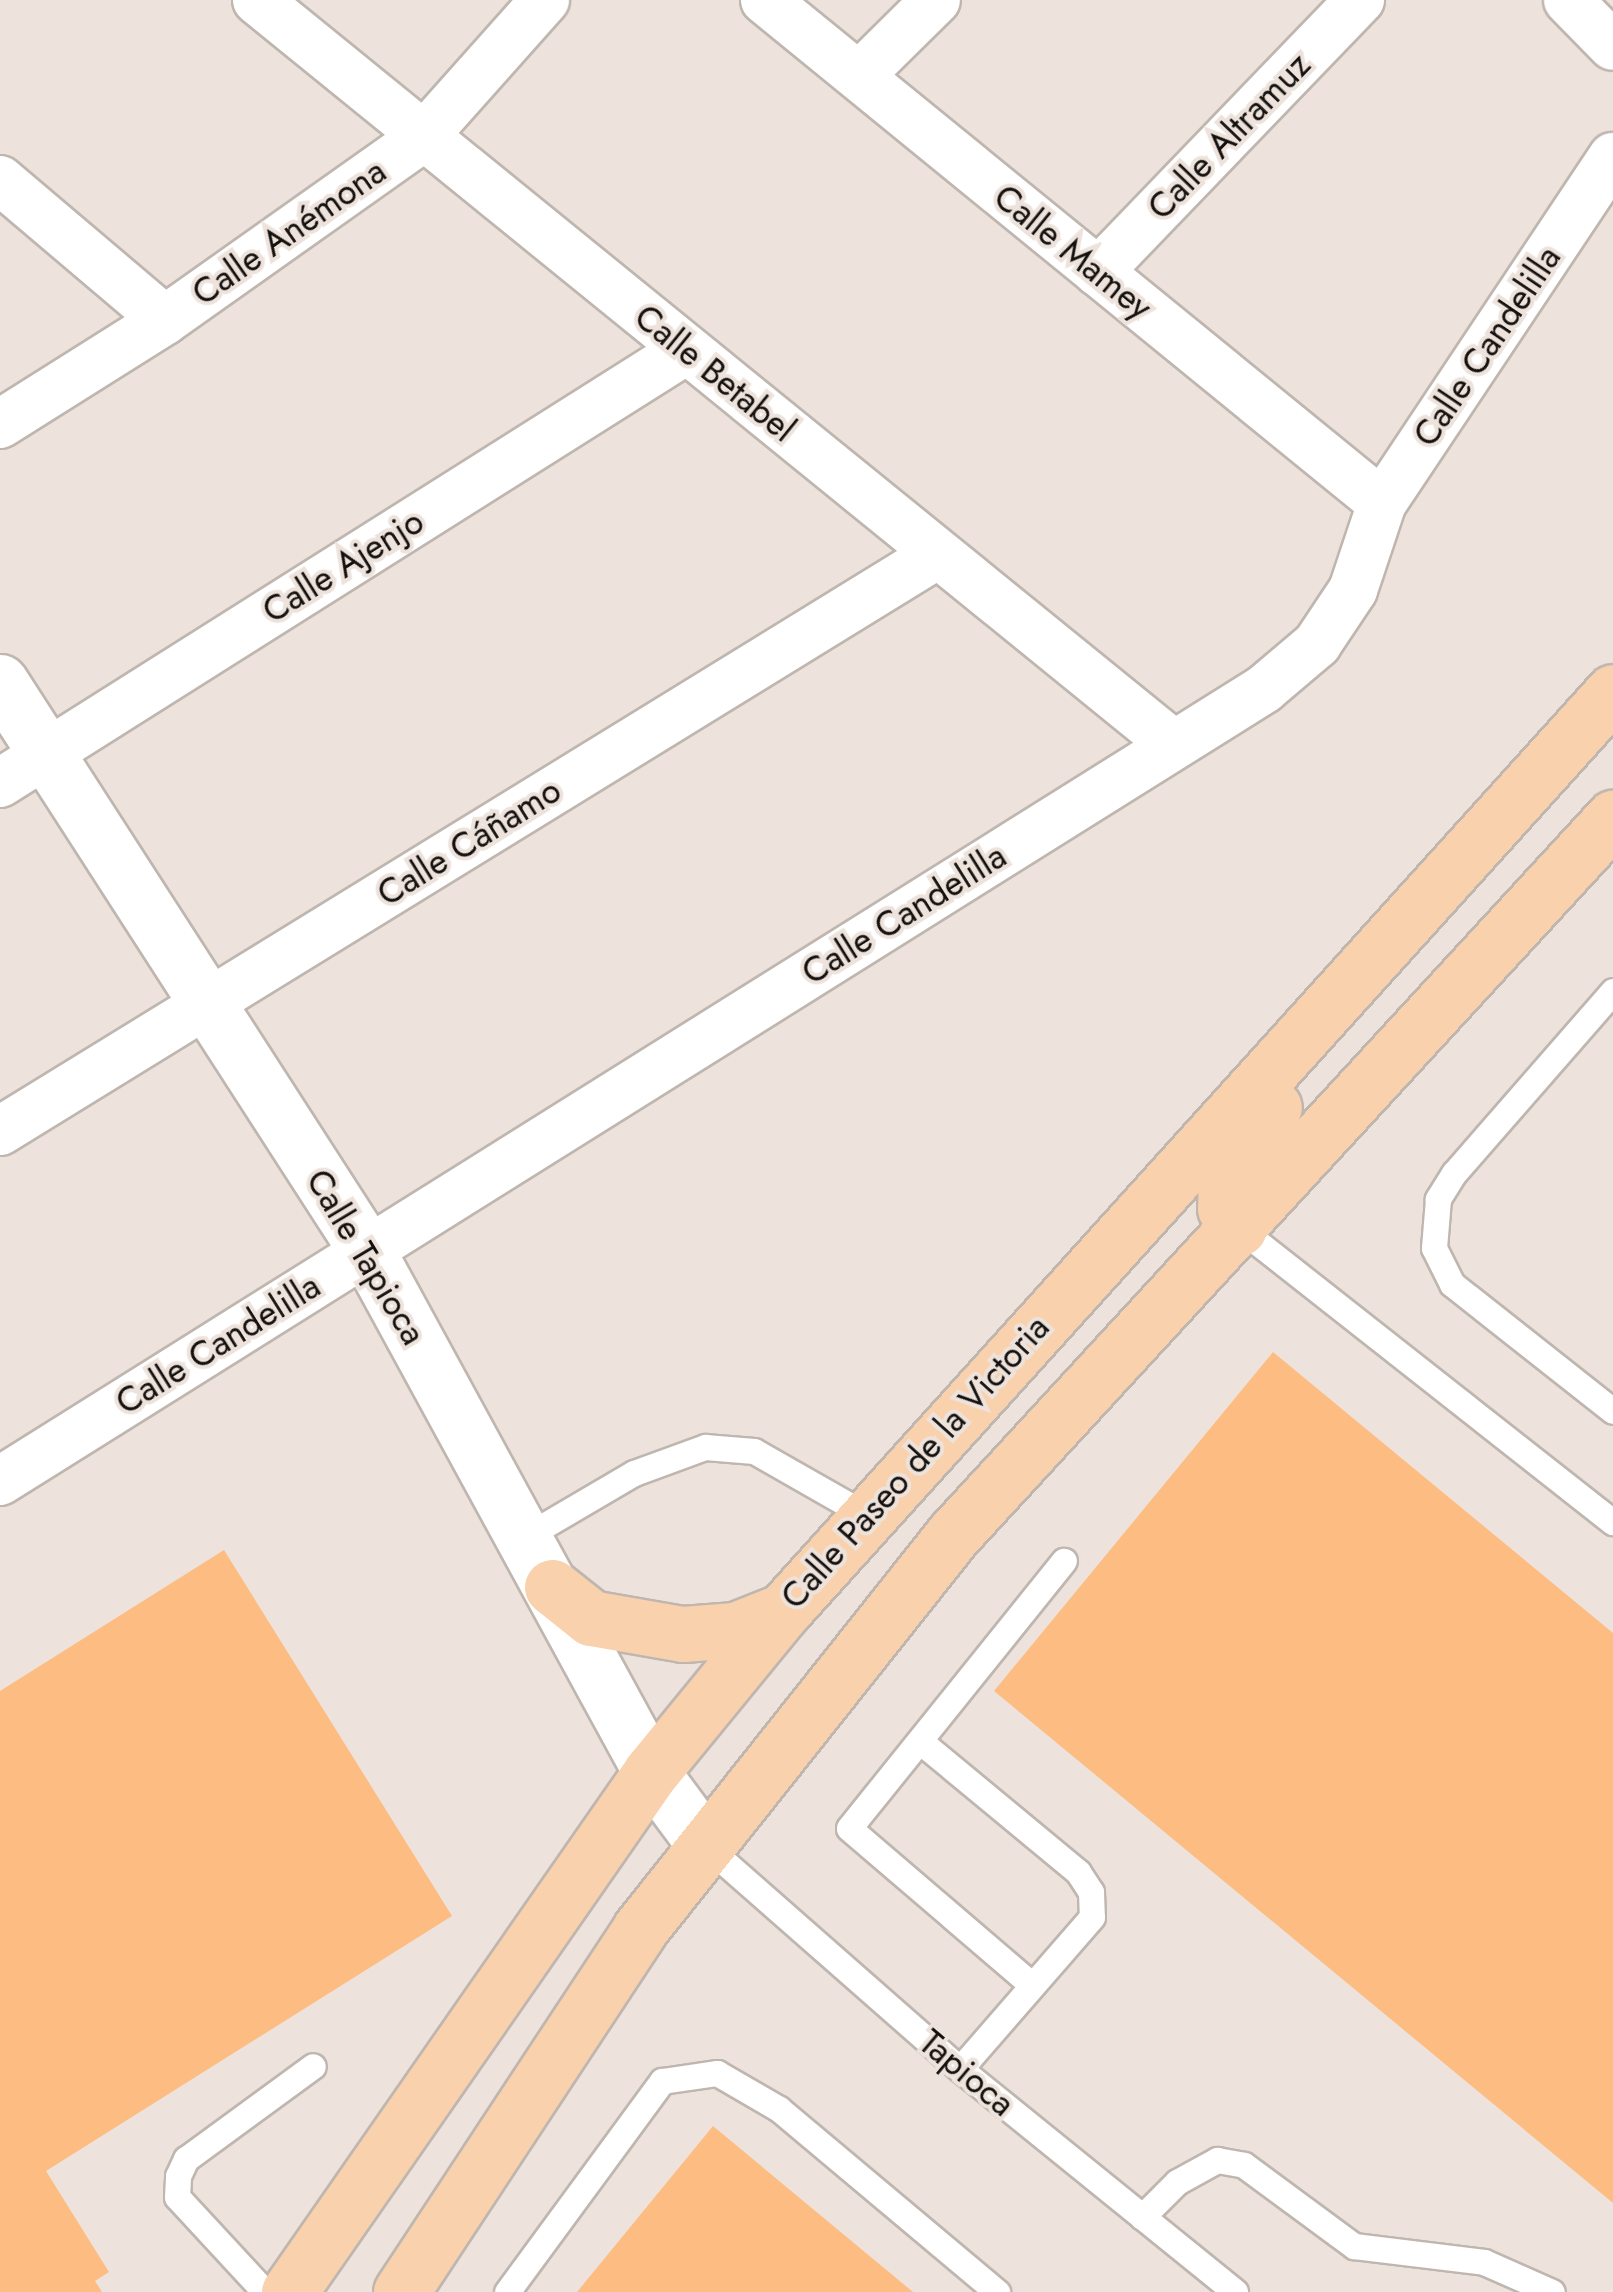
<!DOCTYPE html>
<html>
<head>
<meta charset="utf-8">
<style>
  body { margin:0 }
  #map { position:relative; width:1613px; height:2292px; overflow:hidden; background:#ede3dc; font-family:Jost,sans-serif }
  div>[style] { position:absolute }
  .building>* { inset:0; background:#fdbd82 }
  .roads { filter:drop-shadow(2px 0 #bfb6af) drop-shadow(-2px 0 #bfb6af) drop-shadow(0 2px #bfb6af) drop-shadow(0 -2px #bfb6af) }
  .service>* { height:25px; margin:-12.5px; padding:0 12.5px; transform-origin:12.5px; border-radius:12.5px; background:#fff }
  .minor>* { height:48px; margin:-24px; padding:0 24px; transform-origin:24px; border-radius:24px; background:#fff }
  .tertiary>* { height:55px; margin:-27.5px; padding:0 27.5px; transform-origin:27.5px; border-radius:27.5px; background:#fff }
  .primary>* { height:55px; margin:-27.5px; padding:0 27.5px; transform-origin:27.5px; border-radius:27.5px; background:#f9d1ad }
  span { translate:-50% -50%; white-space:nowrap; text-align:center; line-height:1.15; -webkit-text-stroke:8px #ede3dc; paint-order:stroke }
  .street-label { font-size:35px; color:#13100e }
</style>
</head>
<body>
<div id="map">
  <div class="building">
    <div style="clip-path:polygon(1273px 1352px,1613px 1633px,1613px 2203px,994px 1691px)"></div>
    <div style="clip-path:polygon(224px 1550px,452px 1916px,46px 2171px,109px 2272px,95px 2281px,102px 2292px,0 2292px,0 1691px)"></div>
    <div style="clip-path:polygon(713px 2126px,913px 2292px,577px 2292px)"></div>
  </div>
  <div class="roads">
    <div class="service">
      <div style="left:1613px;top:991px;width:242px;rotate:131.1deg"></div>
      <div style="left:1454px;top:1173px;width:31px;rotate:122deg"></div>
      <div style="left:1438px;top:1199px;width:49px;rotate:94.7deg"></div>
      <div style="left:1434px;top:1248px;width:40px;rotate:63.4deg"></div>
      <div style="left:1452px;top:1284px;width:205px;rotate:38.3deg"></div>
      <div style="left:1239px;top:1228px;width:476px;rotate:38.2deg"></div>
      <div style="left:523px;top:1538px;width:129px;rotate:-30.4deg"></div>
      <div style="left:634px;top:1473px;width:76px;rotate:-20.1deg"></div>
      <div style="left:705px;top:1447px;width:49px;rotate:4.7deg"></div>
      <div style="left:754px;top:1451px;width:129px;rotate:29.7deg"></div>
      <div style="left:921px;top:1742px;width:204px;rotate:39.6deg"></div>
      <div style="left:1078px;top:1872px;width:24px;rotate:57deg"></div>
      <div style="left:1091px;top:1892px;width:25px;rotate:88deg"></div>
      <div style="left:1092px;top:1917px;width:201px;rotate:131deg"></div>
      <div style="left:706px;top:1846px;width:338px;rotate:41.3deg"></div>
      <div style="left:960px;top:2069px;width:354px;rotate:39deg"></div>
      <div style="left:1032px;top:1985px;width:241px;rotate:-139.4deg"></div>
      <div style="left:849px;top:1828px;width:343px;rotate:-51.2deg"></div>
      <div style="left:1142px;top:2217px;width:49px;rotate:-45deg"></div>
      <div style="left:1177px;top:2182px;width:46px;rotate:-28.8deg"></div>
      <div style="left:1217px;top:2160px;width:27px;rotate:10deg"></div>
      <div style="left:1244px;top:2165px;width:137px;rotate:36.4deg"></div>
      <div style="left:1354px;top:2246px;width:131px;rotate:7deg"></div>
      <div style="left:1484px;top:2262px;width:74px;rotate:23.8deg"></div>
      <div style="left:265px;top:2292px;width:129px;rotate:-132.8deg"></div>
      <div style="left:177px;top:2197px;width:21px;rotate:-87deg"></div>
      <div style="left:178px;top:2176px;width:19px;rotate:-65deg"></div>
      <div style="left:186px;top:2159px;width:157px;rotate:-36.2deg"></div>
      <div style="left:507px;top:2292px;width:262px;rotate:-53.7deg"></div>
      <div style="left:662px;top:2081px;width:56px;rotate:-8.3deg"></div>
      <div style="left:717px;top:2073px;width:72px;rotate:30.1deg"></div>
      <div style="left:779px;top:2109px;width:285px;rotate:40deg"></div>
    </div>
    <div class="minor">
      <div style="left:257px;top:0;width:1181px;rotate:39.09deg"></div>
      <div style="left:765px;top:0;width:796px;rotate:39.19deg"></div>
      <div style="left:1568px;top:0;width:64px;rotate:45.6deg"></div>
      <div style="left:859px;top:76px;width:108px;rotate:-44.6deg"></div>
      <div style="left:0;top:180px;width:216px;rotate:40.3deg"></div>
      <div style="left:1098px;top:272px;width:378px;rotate:-46.1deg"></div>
      <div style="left:0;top:424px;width:195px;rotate:-32.2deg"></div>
      <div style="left:165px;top:320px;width:315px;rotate:-35.3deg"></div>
      <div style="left:422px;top:138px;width:185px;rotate:-48.3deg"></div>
      <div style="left:0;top:783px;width:811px;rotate:-32.26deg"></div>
      <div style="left:0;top:1131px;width:1101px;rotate:-31.6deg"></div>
      <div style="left:0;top:1481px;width:1492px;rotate:-32.07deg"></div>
      <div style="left:1264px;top:689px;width:70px;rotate:-40.3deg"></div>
      <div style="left:1317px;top:644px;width:65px;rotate:-56.3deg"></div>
      <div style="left:1353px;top:590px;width:92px;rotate:-71.6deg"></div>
      <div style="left:1382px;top:503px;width:416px;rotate:-56.3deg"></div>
    </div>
    <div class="tertiary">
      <div style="left:0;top:682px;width:677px;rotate:57.18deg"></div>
      <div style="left:367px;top:1251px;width:593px;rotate:61.4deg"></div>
      <div style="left:651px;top:1772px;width:92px;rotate:53.4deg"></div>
    </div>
    <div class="primary">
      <div style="left:1239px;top:1228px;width:24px;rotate:-125deg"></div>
      <div style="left:1225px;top:1208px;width:28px;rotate:-88deg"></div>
      <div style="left:1226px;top:1180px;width:87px;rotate:-56.7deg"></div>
      <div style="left:552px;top:1587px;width:50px;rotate:38.5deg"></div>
      <div style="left:591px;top:1618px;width:93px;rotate:9.9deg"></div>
      <div style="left:683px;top:1634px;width:52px;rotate:-4.4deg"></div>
      <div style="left:735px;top:1630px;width:52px;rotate:-21.6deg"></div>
      <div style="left:289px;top:2292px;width:634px;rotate:-55.16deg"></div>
      <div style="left:651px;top:1772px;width:208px;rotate:-50.7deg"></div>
      <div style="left:783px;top:1611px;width:1238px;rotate:-47.91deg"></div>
      <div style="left:401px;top:2292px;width:435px;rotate:-56.6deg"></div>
      <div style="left:640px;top:1929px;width:503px;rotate:-51.54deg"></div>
      <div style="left:953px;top:1535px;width:975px;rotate:-47.37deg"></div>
    </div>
  </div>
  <div class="street-label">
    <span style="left:1229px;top:136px;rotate:-46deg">Calle Altramuz</span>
    <span style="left:289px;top:232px;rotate:-35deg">Calle Anémona</span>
    <span style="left:1073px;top:252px;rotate:39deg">Calle Mamey</span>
    <span style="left:1487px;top:346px;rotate:-56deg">Calle Candelilla</span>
    <span style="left:715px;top:373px;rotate:39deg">Calle Betabel</span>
    <span style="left:343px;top:566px;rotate:-32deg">Calle Ajenjo</span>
    <span style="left:469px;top:842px;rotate:-32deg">Calle Cáñamo</span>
    <span style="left:904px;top:914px;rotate:-32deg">Calle Candelilla</span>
    <span style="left:366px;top:1257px;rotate:59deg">Calle Tapioca</span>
    <span style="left:218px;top:1344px;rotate:-32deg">Calle Candelilla</span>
    <span style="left:915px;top:1462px;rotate:-48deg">Calle Paseo de la Victoria</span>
    <span style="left:967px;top:2073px;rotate:40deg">Tapioca</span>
  </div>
</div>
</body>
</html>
